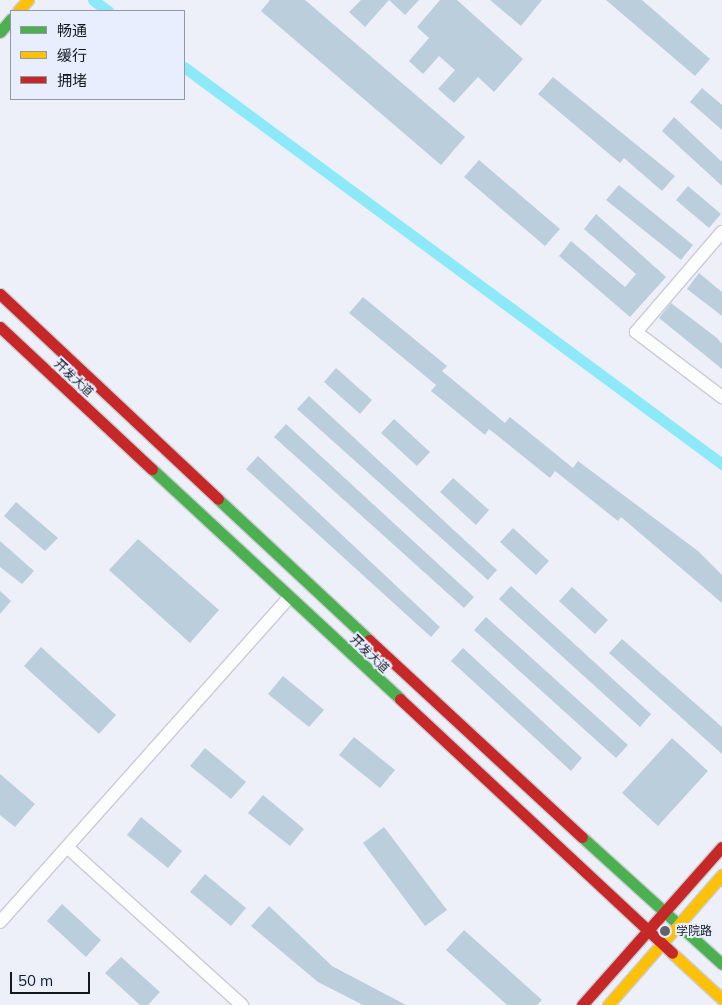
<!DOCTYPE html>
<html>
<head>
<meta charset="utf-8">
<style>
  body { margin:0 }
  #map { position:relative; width:722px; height:1005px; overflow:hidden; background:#edf0f9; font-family:Mulish,"Noto Sans SC",sans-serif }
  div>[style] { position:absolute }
  .canal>* { height:11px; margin:-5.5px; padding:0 5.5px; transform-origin:5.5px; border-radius:5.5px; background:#8de9f7 }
  .building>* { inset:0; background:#bbcedc }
  .roads { filter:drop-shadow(1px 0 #c9ccd5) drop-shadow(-1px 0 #c9ccd5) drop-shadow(0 1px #c9ccd5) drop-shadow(0 -1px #c9ccd5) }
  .street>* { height:12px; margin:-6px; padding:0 6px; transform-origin:6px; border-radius:6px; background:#fcfdfe }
  .fast>* { height:11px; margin:-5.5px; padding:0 5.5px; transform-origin:5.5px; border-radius:5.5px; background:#4caf50 }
  .slow>* { height:11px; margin:-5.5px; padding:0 5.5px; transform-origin:5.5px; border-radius:5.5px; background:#ffc107 }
  .jam>* { height:11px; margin:-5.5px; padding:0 5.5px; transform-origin:5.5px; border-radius:5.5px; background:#c62828 }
  .dots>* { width:14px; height:14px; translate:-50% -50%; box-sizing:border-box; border:2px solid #e8eefe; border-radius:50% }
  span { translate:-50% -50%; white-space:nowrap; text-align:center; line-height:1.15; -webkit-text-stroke:4px #e8eefe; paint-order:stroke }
  .street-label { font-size:12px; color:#151821 }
  .poi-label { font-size:12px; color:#151821 }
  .left { translate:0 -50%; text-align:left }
  .legend { position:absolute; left:10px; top:10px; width:175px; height:90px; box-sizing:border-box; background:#e8eefe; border:1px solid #9498a6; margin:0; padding:6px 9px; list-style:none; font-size:15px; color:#151821 }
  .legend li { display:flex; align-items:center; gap:10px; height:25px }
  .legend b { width:25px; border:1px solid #9498a6 }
  .scale { position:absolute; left:10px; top:972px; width:80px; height:22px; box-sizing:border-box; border:2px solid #151821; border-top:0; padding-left:6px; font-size:15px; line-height:18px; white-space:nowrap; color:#151821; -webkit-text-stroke:4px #e8eefe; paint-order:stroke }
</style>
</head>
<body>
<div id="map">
  <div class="canal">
    <div style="left:93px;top:0;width:19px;rotate:36deg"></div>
    <div style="left:184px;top:67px;width:669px;rotate:36.42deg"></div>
  </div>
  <div class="building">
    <div style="clip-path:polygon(270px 0,305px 0,465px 137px,441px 165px,261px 11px)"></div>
    <div style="clip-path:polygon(361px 0,419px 0,405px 15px,389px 0,365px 27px,349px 12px)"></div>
    <div style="clip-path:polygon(440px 0,457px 0,523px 59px,494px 92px,478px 77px,454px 103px,438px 89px,455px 70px,439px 56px,423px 74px,409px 61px,429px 38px,417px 27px)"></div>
    <div style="clip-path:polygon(490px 0,542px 0,521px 26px)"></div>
    <div style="clip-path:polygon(606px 0,642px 0,710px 59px,695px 76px)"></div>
    <div style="clip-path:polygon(553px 77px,675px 176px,662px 191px,624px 158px,620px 163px,538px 94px)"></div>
    <div style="clip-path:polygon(702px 88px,722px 105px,722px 130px,690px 102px)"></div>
    <div style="clip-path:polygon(674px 117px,722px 162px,722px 186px,662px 131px)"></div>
    <div style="clip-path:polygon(479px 160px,560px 229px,545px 246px,464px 177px)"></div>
    <div style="clip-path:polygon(619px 185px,693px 245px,681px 260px,606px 200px)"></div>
    <div style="clip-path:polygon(688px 186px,721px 214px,709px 228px,676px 200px)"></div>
    <div style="clip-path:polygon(596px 214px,666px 277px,630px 317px,559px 256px,571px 241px,625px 287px,636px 274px,584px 229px)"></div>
    <div style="clip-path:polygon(699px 273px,722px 292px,722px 316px,687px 289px)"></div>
    <div style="clip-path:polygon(363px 297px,447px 366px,442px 371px,505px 423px,510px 417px,573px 468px,578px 461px,698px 551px,722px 575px,722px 603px,621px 517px,618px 521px,555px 471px,550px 478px,489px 429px,485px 435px,431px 391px,436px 385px,349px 313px)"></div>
    <div style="clip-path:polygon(671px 303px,717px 338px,722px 344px,722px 369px,659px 318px)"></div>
    <div style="clip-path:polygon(336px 368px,372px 400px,360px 414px,324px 382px)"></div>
    <div style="clip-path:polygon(309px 396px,497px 570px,488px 580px,297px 409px)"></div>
    <div style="clip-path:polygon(394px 419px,430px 452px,417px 466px,381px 433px)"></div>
    <div style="clip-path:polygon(286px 424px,474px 597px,464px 608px,274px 437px)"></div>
    <div style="clip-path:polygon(258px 456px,440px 627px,431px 637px,246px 469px)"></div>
    <div style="clip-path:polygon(453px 478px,489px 510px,476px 525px,440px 492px)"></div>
    <div style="clip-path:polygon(16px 502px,58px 538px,45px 551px,4px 516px)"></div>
    <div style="clip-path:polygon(513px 528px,549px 561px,536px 575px,500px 542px)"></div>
    <div style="clip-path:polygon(138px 539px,219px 610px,190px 643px,109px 570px)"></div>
    <div style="clip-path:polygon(0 541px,34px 571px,22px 584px,0 567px)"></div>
    <div style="clip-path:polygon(511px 586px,651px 714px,640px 727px,499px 599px)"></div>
    <div style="clip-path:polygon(572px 587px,608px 620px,595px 634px,559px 601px)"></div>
    <div style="clip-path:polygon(0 591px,11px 601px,0 614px)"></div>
    <div style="clip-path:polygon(486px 617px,628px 745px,616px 758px,474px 630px)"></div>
    <div style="clip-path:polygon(622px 639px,722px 727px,722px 754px,609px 653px)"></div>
    <div style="clip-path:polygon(41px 647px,116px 715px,99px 734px,24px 666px)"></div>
    <div style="clip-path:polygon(463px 648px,582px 758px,571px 771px,451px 661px)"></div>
    <div style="clip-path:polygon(283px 676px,324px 710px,309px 727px,268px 694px)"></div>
    <div style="clip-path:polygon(354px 737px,395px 770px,380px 788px,339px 755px)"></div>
    <div style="clip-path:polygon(672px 738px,708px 771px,658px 826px,622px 793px)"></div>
    <div style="clip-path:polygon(205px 748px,246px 782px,231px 799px,190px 766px)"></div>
    <div style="clip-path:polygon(0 774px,35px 804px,15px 827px,0 815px)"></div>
    <div style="clip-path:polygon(263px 795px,304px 829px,290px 846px,248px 813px)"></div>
    <div style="clip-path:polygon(141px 817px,182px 851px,168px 868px,127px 835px)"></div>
    <div style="clip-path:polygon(384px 827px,447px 910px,425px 926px,363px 843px)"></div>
    <div style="clip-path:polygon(205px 874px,246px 908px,231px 926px,190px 892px)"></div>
    <div style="clip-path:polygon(62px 904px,101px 940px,86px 957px,47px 921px)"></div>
    <div style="clip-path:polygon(269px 906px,332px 966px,406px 1005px,363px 1005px,318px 982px,251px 926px)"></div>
    <div style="clip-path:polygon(464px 930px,542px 1000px,537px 1005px,507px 1005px,446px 950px)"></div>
    <div style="clip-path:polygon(121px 957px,160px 992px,148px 1005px,140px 1005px,105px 973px)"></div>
  </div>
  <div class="roads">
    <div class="street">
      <div style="left:722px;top:232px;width:132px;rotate:130.7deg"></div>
      <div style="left:636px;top:332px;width:108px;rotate:37.1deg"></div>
      <div style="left:67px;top:847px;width:236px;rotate:42.1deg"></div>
      <div style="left:0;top:922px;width:434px;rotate:-48.3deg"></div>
    </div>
    <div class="fast">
      <div style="left:0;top:32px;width:17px;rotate:-50deg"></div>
      <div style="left:152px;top:469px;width:338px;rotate:42.8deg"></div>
      <div style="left:218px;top:499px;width:207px;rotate:43deg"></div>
      <div style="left:582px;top:837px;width:189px;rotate:42.2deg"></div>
    </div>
    <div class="slow">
      <div style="left:18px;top:11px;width:15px;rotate:-48deg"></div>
      <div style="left:672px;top:953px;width:68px;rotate:42.6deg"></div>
      <div style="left:608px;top:1005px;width:173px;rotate:-48.8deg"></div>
    </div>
    <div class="jam">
      <div style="left:0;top:294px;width:299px;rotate:43.2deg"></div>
      <div style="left:0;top:327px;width:208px;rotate:43.1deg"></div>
      <div style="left:369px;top:640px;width:290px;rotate:42.8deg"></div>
      <div style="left:400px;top:699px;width:372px;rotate:43deg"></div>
      <div style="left:582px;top:1005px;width:211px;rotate:-48.5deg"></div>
    </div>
  </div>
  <div class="dots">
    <div style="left:665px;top:931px;background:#61646d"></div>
  </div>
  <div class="street-label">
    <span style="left:74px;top:378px;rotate:43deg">开发大道</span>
    <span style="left:370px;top:654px;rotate:44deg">开发大道</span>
  </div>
  <div class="poi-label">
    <span class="left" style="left:676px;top:931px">学院路</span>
  </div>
  <ul class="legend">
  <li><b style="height:6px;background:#4caf50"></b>畅通</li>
  <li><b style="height:6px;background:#ffc107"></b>缓行</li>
  <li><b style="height:6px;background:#c62828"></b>拥堵</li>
  </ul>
  <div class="scale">50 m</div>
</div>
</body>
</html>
